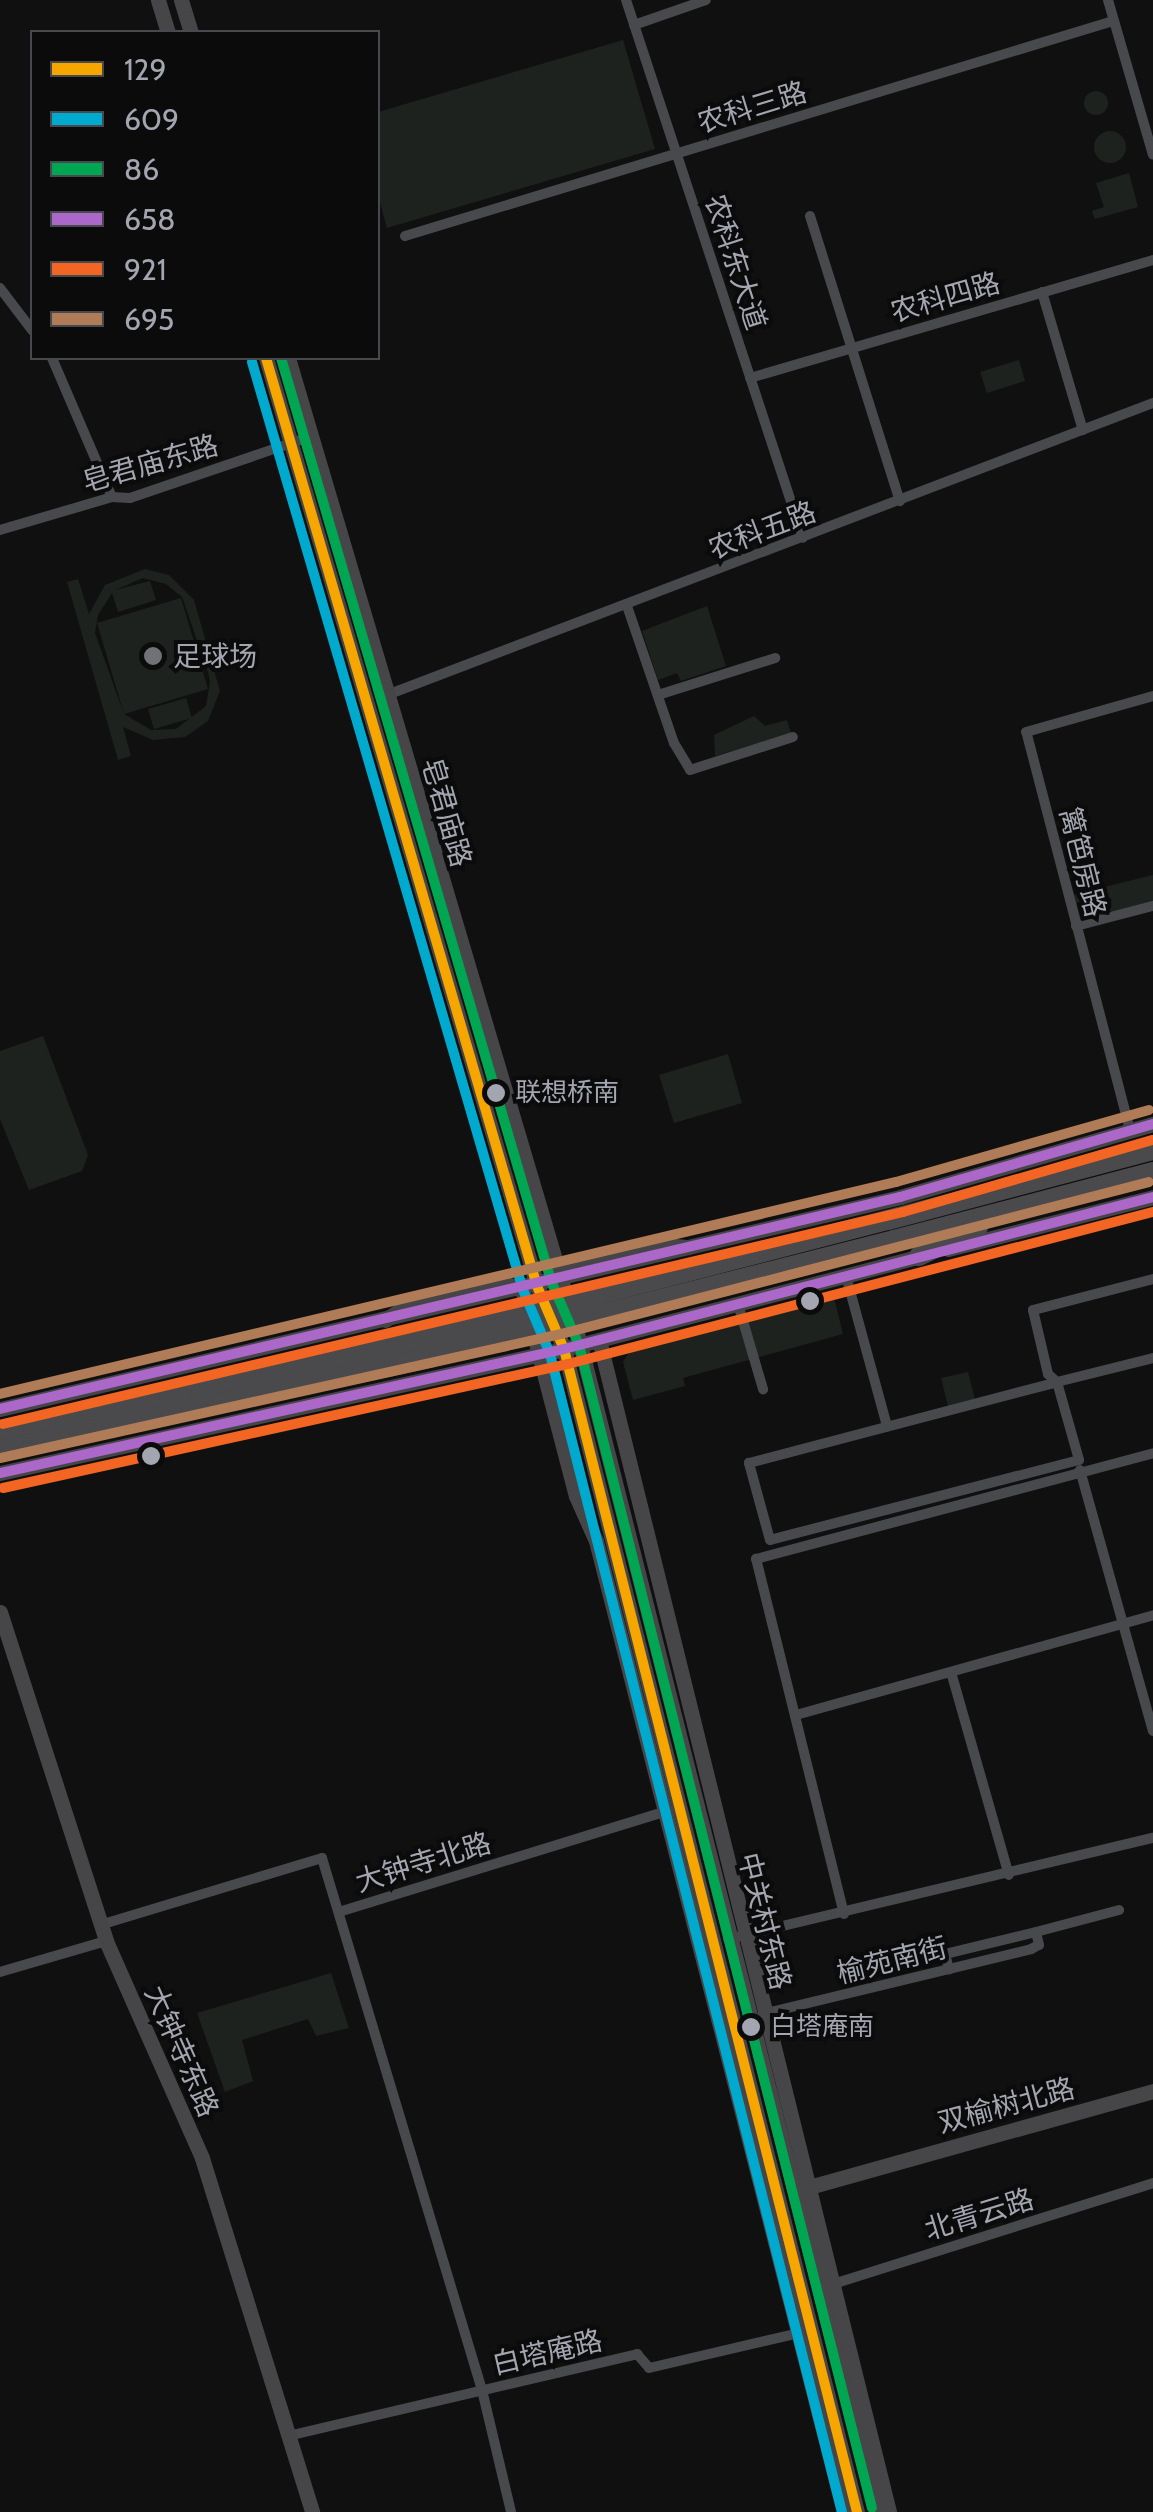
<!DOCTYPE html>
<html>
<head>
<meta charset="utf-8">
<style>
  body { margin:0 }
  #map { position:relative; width:1153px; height:2512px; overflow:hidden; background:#101011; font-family:Cabin,"Noto Sans SC",sans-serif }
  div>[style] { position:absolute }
  .green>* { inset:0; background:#1d221e }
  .round { border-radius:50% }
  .street>* { height:10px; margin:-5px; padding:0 5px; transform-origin:5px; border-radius:5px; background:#48494c }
  .secondary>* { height:15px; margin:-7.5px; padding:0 7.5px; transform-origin:7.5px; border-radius:7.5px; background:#464648 }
  .highway>* { height:20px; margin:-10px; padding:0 10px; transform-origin:10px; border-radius:10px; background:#4a4a4c }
  .highway-bridge>* { height:20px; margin:-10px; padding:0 10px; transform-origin:10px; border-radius:10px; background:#4a4a4c }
  .bus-1>* { height:10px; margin:-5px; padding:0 5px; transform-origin:5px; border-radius:5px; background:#f7a600 }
  .bus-2>* { height:10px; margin:-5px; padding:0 5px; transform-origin:5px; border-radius:5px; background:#00a9ce }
  .bus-3>* { height:10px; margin:-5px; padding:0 5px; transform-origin:5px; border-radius:5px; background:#00a651 }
  .bus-4>* { height:10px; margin:-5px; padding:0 5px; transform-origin:5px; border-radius:5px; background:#ac68c9 }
  .bus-5>* { height:10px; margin:-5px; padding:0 5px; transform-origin:5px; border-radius:5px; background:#f26522 }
  .bus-6>* { height:10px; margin:-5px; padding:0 5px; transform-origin:5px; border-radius:5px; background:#b07c57 }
  .dots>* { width:28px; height:28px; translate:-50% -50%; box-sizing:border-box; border:5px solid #0b0b0c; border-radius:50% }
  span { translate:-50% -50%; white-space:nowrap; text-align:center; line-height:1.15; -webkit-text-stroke:8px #0b0b0c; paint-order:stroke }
  .bus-label { font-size:26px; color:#a3a6b0 }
  .left { translate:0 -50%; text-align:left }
  .street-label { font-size:28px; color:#a3a6b0 }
  .poi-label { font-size:28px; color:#a3a6b0 }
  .legend { position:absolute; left:30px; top:30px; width:350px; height:330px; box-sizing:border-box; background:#0b0b0c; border:2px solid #48494e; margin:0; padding:12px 18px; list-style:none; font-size:30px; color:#a3a6b0 }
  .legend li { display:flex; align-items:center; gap:20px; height:50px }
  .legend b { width:50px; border:2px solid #48494e }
</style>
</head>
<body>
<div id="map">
  <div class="green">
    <div style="clip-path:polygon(623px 40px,655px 149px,387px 228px,378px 196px,378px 112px)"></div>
    <div class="round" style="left:1084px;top:91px;width:24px;height:24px"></div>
    <div class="round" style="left:1094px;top:131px;width:32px;height:32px"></div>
    <div style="clip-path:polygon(1129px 173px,1138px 207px,1095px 219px,1092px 211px,1104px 207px,1096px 183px)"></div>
    <div style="clip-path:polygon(1019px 360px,1025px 381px,987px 393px,980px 372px)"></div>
    <div style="clip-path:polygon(evenodd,145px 569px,169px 575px,194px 600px,220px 691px,208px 721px,185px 737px,153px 740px,123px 727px,131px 756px,118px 760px,67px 582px,78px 579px,89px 614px,105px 585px,145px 569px,143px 578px,166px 584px,182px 597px,208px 672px,210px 682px,206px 706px,176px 729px,151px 730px,124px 714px,208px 689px,181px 598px,97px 623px,124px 714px,95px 633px,98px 615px,112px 593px,118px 612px,156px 600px,150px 581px,115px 590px,143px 578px)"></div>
    <div style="clip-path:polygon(707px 606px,726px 666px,681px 681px,677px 673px,658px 680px,642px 631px)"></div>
    <div style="clip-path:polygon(186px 698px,192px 718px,154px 729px,148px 709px)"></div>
    <div style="clip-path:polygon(754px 716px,765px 726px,787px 720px,791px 733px,715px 756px,714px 735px)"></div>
    <div style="clip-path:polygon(1153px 875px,1153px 902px,1078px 921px,1072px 895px)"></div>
    <div style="clip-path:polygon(43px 1036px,88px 1155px,82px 1171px,29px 1190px,0 1119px,0 1051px)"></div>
    <div style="clip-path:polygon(728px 1054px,742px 1103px,674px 1123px,659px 1075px)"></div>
    <div style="clip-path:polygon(833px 1294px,843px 1334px,683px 1378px,685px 1386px,633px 1400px,623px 1362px,631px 1349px)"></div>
    <div style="clip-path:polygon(968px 1372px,975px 1399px,948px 1406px,941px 1378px)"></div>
    <div style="clip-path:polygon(331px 1973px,349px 2028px,316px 2036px,308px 2019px,242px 2040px,253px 2081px,225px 2092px,197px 2013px)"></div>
  </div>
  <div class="street">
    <div style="left:626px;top:0;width:566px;rotate:71.79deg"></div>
    <div style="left:1108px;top:0;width:161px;rotate:73.8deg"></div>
    <div style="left:634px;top:25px;width:76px;rotate:-19.1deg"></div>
    <div style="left:810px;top:216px;width:299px;rotate:72.5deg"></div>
    <div style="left:405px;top:236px;width:740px;rotate:-16.89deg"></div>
    <div style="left:0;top:288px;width:53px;rotate:52.7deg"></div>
    <div style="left:1042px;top:292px;width:144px;rotate:73.5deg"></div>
    <div style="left:52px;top:358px;width:151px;rotate:66.7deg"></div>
    <div style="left:750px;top:378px;width:420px;rotate:-16.3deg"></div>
    <div style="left:0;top:530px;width:117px;rotate:-16.4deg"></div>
    <div style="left:112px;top:497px;width:18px;rotate:3deg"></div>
    <div style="left:130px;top:498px;width:192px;rotate:-18.8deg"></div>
    <div style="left:627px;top:606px;width:145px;rotate:71.1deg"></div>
    <div style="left:674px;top:743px;width:31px;rotate:59deg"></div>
    <div style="left:690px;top:770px;width:108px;rotate:-17.8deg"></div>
    <div style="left:387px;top:695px;width:820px;rotate:-20.87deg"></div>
    <div style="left:658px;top:695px;width:123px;rotate:-17.5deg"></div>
    <div style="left:1076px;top:926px;width:80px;rotate:-14.6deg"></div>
    <div style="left:1130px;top:1130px;width:411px;rotate:-104.6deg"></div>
    <div style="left:1026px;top:732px;width:132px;rotate:-15.8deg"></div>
    <div style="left:846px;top:1276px;width:156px;rotate:74.7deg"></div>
    <div style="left:1153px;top:1279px;width:124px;rotate:165.5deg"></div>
    <div style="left:1033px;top:1310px;width:66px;rotate:76.8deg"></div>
    <div style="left:1048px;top:1374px;width:12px;rotate:42deg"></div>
    <div style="left:1057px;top:1382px;width:99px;rotate:-14deg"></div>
    <div style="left:738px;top:1304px;width:89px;rotate:73.6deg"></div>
    <div style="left:1057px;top:1382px;width:81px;rotate:74.2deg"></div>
    <div style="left:1079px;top:1460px;width:319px;rotate:165.5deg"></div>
    <div style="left:770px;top:1540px;width:80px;rotate:-105.3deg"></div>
    <div style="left:749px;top:1463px;width:318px;rotate:-14.7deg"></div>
    <div style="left:1080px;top:1470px;width:271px;rotate:74.4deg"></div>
    <div style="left:951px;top:1672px;width:211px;rotate:74.1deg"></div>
    <div style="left:796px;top:1715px;width:371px;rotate:-15.6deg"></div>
    <div style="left:342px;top:1911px;width:343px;rotate:-17.1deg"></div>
    <div style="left:844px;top:1914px;width:366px;rotate:-103.9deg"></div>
    <div style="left:756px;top:1559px;width:411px;rotate:-14.9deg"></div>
    <div style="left:100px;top:1925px;width:232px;rotate:-16.8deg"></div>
    <div style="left:322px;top:1858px;width:556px;rotate:73.26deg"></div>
    <div style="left:482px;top:2390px;width:125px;rotate:76.6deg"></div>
    <div style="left:1036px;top:1932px;width:86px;rotate:-14.8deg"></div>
    <div style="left:728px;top:1939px;width:437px;rotate:-13.4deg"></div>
    <div style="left:0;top:1972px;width:110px;rotate:-16.3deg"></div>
    <div style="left:763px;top:2014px;width:276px;rotate:-13.6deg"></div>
    <div style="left:1031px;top:1949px;width:9px;rotate:-27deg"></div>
    <div style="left:1039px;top:1945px;width:13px;rotate:-103deg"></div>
    <div style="left:1036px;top:1932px;width:94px;rotate:166.4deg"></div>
    <div style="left:945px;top:1954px;width:16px;rotate:75deg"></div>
    <div style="left:830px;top:2285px;width:339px;rotate:-17.5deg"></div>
    <div style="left:288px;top:2436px;width:359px;rotate:-13.2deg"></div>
    <div style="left:637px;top:2354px;width:18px;rotate:49deg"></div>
    <div style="left:649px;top:2368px;width:155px;rotate:-13.1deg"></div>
  </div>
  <div class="secondary">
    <div style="left:158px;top:0;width:34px;rotate:73deg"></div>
    <div style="left:181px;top:0;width:34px;rotate:73deg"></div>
    <div style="left:266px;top:358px;width:967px;rotate:73.72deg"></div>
    <div style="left:537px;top:1286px;width:69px;rotate:66.8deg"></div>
    <div style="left:564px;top:1349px;width:1199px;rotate:75.86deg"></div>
    <div style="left:288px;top:358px;width:1028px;rotate:73.5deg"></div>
    <div style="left:580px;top:1344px;width:1205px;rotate:75.78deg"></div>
    <div style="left:948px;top:1249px;width:211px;rotate:-14.2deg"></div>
    <div style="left:554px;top:1269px;width:107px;rotate:-13.5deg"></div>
    <div style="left:658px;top:1244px;width:30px;rotate:6deg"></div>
    <div style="left:522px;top:1289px;width:214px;rotate:75.4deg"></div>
    <div style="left:576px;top:1496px;width:49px;rotate:66deg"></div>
    <div style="left:596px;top:1541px;width:1002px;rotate:75.67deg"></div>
    <div style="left:385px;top:1320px;width:27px;rotate:-34deg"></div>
    <div style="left:407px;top:1305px;width:93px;rotate:-14.9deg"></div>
    <div style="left:497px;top:1281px;width:26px;rotate:18deg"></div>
    <div style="left:599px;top:1340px;width:1207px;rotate:76.1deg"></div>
    <div style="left:0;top:1409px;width:925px;rotate:-13.25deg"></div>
    <div style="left:900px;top:1197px;width:263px;rotate:-16.1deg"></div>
    <div style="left:0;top:1473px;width:577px;rotate:-12.4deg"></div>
    <div style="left:564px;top:1349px;width:373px;rotate:-14.6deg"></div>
    <div style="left:0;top:1612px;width:346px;rotate:72.1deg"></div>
    <div style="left:106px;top:1941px;width:237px;rotate:66.1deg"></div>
    <div style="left:202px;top:2158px;width:371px;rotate:72.7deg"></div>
    <div style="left:802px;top:2189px;width:364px;rotate:-15.6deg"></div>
  </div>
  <div class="highway">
    <div style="left:888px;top:1220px;width:274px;rotate:-14.8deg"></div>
    <div style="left:894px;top:1240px;width:268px;rotate:-14.7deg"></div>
    <div style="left:919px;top:1256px;width:66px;rotate:-26.2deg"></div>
  </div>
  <div class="highway-bridge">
    <div style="left:0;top:1430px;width:437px;rotate:-12deg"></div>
    <div style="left:427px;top:1339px;width:476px;rotate:-14.5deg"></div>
    <div style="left:0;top:1450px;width:442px;rotate:-12.1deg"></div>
    <div style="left:432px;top:1357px;width:477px;rotate:-14.2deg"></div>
  </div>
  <div class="bus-1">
    <div style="left:266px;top:358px;width:967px;rotate:73.72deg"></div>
    <div style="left:537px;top:1286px;width:69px;rotate:66.8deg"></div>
    <div style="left:564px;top:1349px;width:1199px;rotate:75.86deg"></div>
  </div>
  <div class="bus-2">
    <div style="left:252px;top:362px;width:967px;rotate:73.72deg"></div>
    <div style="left:523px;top:1290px;width:69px;rotate:67.1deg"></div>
    <div style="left:550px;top:1354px;width:1194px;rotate:75.85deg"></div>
  </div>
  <div class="bus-3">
    <div style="left:281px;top:358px;width:962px;rotate:73.69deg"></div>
    <div style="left:551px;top:1281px;width:70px;rotate:66.4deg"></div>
    <div style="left:579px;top:1345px;width:1199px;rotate:75.86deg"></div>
  </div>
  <div class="bus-4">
    <div style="left:0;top:1409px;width:925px;rotate:-13.25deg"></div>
    <div style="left:900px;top:1197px;width:263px;rotate:-16.1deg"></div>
    <div style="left:0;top:1473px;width:577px;rotate:-12.4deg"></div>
    <div style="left:564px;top:1349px;width:608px;rotate:-14.47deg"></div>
  </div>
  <div class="bus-5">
    <div style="left:3px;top:1424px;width:925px;rotate:-13.25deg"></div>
    <div style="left:903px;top:1212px;width:260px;rotate:-16.1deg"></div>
    <div style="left:3px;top:1488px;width:578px;rotate:-12.38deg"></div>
    <div style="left:568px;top:1364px;width:604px;rotate:-14.57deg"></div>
  </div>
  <div class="bus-6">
    <div style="left:0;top:1394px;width:921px;rotate:-13.31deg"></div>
    <div style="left:896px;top:1182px;width:263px;rotate:-15.9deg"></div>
    <div style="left:0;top:1458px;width:575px;rotate:-12.46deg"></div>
    <div style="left:561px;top:1334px;width:607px;rotate:-14.49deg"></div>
  </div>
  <div class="dots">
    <div style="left:153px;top:656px;background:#707278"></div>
    <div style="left:496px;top:1093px;background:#a3a6b0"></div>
    <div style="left:810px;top:1301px;background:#a3a6b0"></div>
    <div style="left:151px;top:1456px;background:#a3a6b0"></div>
    <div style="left:751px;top:2027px;background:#a3a6b0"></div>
  </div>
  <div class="bus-label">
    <span class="left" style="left:515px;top:1093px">联想桥南</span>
    <span class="left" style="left:770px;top:2027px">白塔庵南</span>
  </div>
  <div class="street-label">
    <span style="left:752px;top:107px;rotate:-17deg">农科三路</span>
    <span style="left:736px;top:262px;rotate:72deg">农科东大道</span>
    <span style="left:945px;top:297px;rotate:-16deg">农科四路</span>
    <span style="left:150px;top:463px;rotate:-16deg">皂君庙东路</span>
    <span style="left:762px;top:530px;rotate:-21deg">农科五路</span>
    <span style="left:447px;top:812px;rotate:74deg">皂君庙路</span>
    <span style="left:1083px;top:862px;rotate:76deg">篱笆房路</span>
    <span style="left:423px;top:1862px;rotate:-17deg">大钟寺北路</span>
    <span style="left:765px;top:1921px;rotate:76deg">中关村东路</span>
    <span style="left:892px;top:1960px;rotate:-14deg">榆苑南街</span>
    <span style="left:182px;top:2051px;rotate:66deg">大钟寺东路</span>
    <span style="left:1006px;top:2105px;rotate:-15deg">双榆树北路</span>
    <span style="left:979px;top:2214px;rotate:-17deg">北青云路</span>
    <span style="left:547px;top:2352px;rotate:-13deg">白塔庵路</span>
  </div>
  <div class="poi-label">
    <span class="left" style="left:173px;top:656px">足球场</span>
  </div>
  <ul class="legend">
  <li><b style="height:12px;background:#f7a600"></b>129</li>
  <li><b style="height:12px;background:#00a9ce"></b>609</li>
  <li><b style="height:12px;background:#00a651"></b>86</li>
  <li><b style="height:12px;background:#ac68c9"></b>658</li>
  <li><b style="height:12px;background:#f26522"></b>921</li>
  <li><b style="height:12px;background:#b07c57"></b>695</li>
  </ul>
</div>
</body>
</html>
